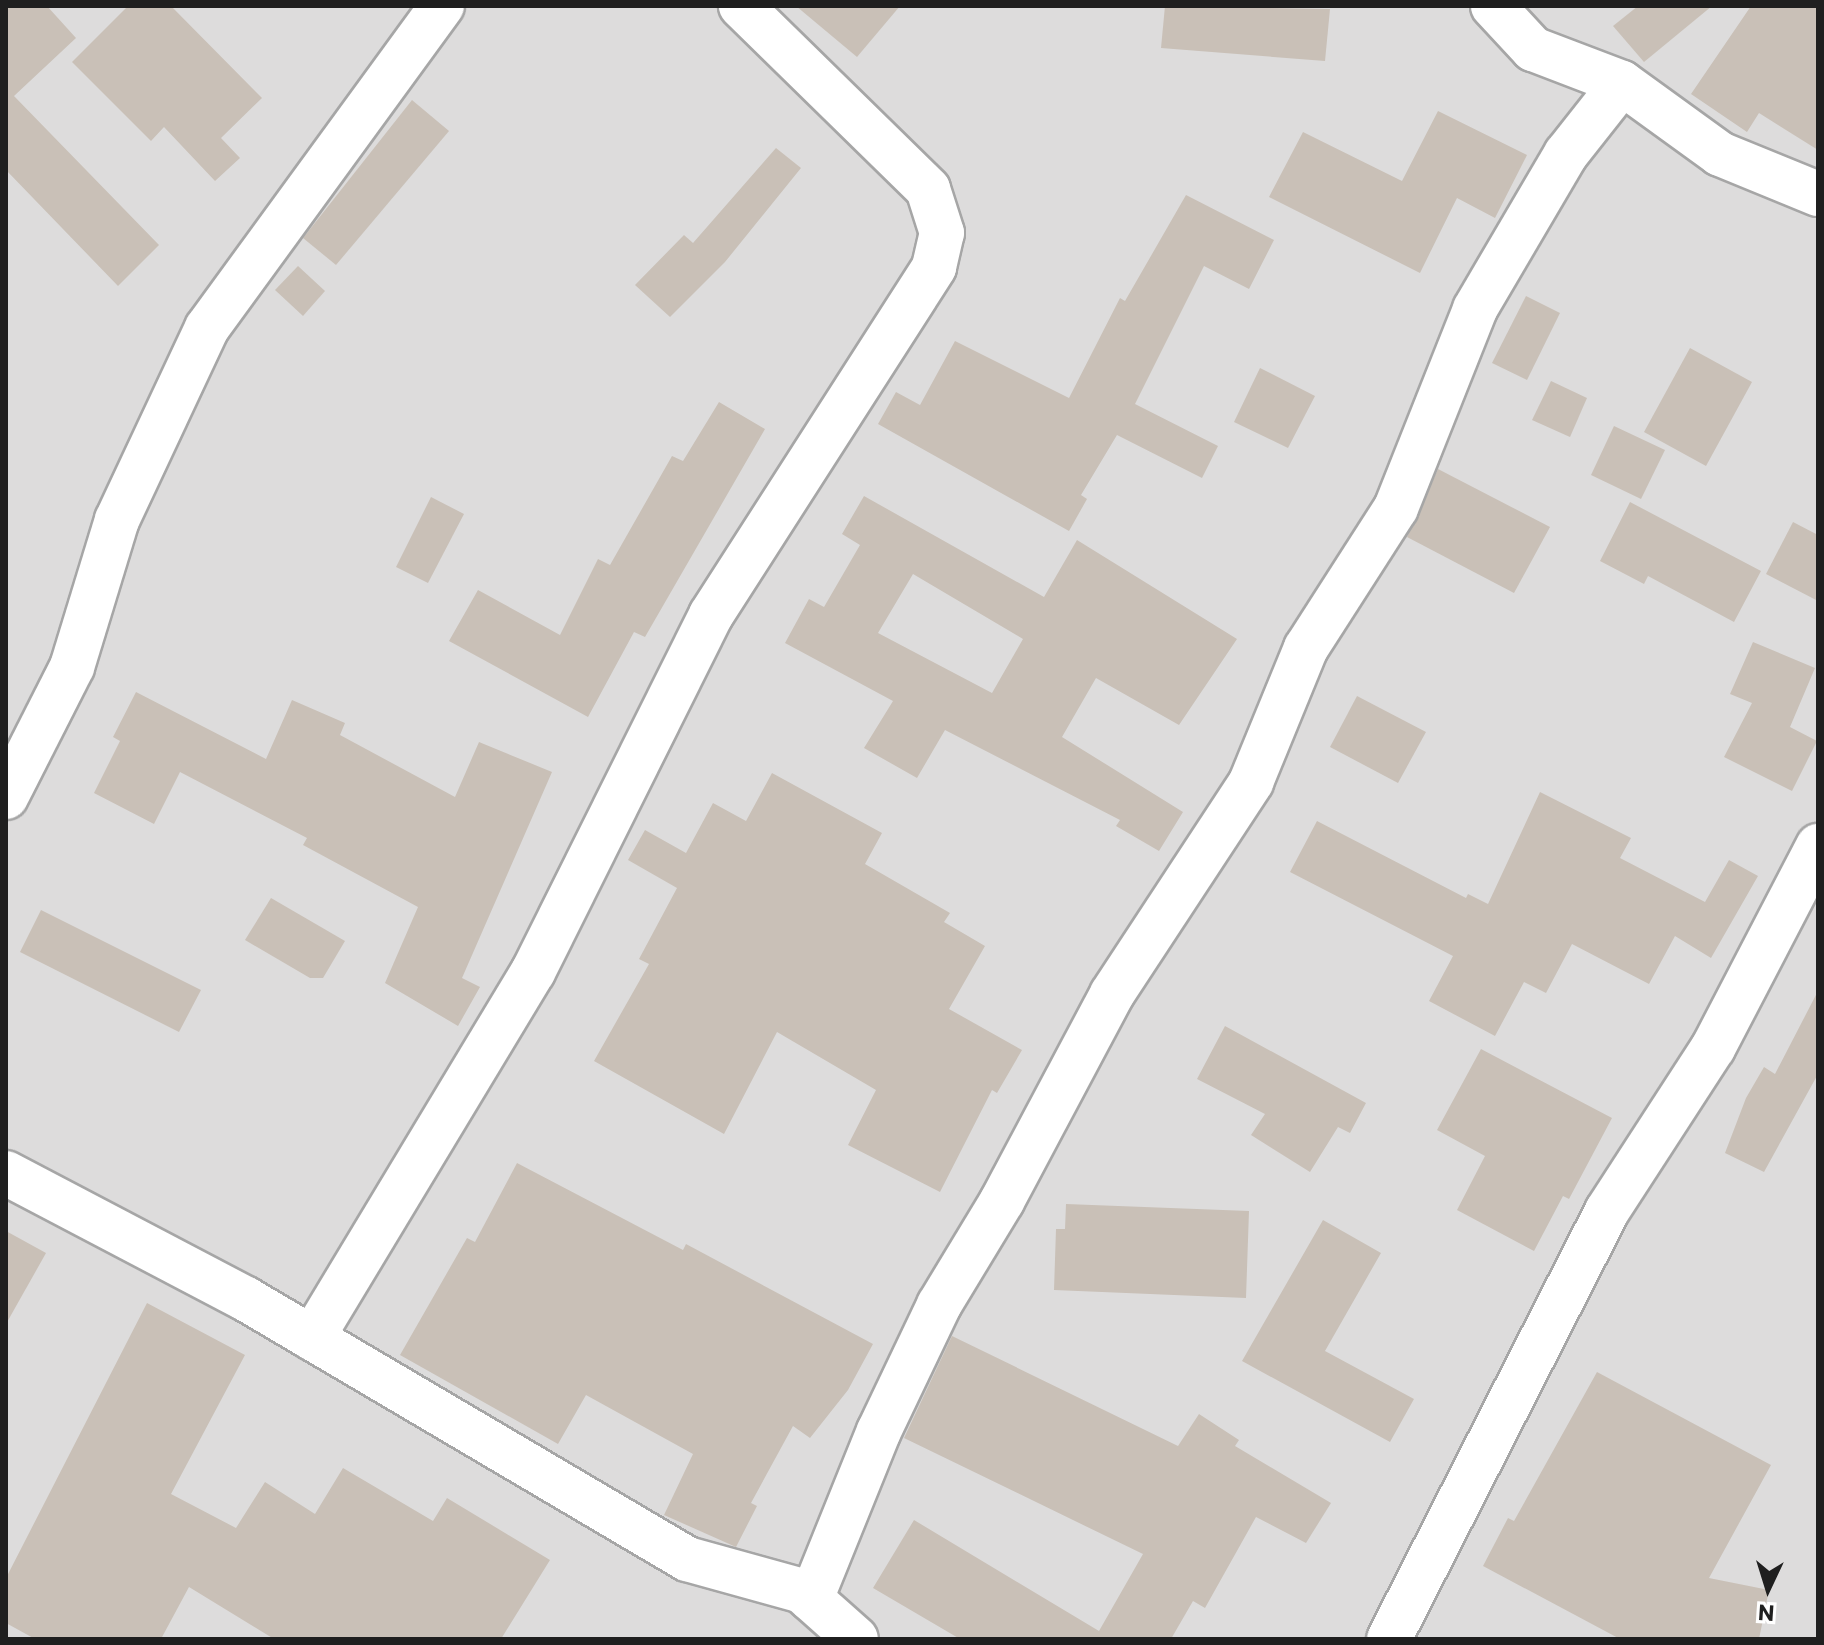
<!DOCTYPE html>
<html>
<head>
<meta charset="utf-8">
<style>
  body { margin:0 }
  #map { position:relative; width:1824px; height:1645px; overflow:hidden; background:#f1ede4; font-family:Commissioner,sans-serif }
  div>[style] { position:absolute }
  .residential>* { inset:0; background:#dddcdc }
  .building>* { inset:0; background:#c9c0b7 }
  .roads { filter:drop-shadow(2px 0 #a6a6a6) drop-shadow(-2px 0 #a6a6a6) drop-shadow(0 2px #a6a6a6) drop-shadow(0 -2px #a6a6a6) }
  .minor>* { height:44px; margin:-22px; padding:0 22px; transform-origin:22px; border-radius:22px; background:#fff }
  span { translate:-50% -50%; white-space:nowrap; text-align:center; line-height:1.15; -webkit-text-stroke:6px #fff; paint-order:stroke }
  .frame { position:absolute; inset:0; border:8px solid #1f1f1f; pointer-events:none }
  .north { position:absolute; left:1728px; top:1549px; width:80px; height:80px; -webkit-text-stroke:6px #fff; paint-order:stroke; rotate:184deg; font-size:22px; font-weight:700; line-height:32px; text-align:center; color:#1f1f1f }
  .north::after { content:''; display:block; margin:auto; width:28px; height:36px; background:#1f1f1f; clip-path:polygon(50% 0,100% 100%,50% 72%,0 100%) }
</style>
</head>
<body>
<div id="map">
  <div class="residential">
    <div style="clip-path:polygon(6px 6px,1818px 6px,1818px 1639px,6px 1639px)"></div>
  </div>
  <div class="building">
    <div style="clip-path:polygon(6px 6px,47px 6px,76px 38px,14px 96px,159px 245px,118px 286px,6px 170px)"></div>
    <div style="clip-path:polygon(128px 6px,171px 6px,262px 98px,221px 138px,240px 158px,215px 181px,164px 127px,151px 141px,72px 62px)"></div>
    <div style="clip-path:polygon(796px 6px,900px 6px,857px 57px)"></div>
    <div style="clip-path:polygon(1165px 6px,1330px 9px,1325px 61px,1161px 48px)"></div>
    <div style="clip-path:polygon(1638px 6px,1712px 6px,1644px 62px,1613px 26px)"></div>
    <div style="clip-path:polygon(1751px 6px,1818px 6px,1818px 150px,1759px 113px,1747px 132px,1691px 94px)"></div>
    <div style="clip-path:polygon(412px 100px,449px 131px,336px 265px,303px 238px)"></div>
    <div style="clip-path:polygon(1438px 111px,1527px 155px,1495px 218px,1457px 198px,1420px 273px,1269px 197px,1303px 132px,1402px 181px)"></div>
    <div style="clip-path:polygon(776px 148px,801px 168px,725px 262px,670px 317px,635px 285px,684px 235px,693px 243px)"></div>
    <div style="clip-path:polygon(1186px 195px,1274px 240px,1249px 289px,1204px 266px,1135px 404px,1218px 446px,1202px 478px,1117px 435px,1081px 495px,1087px 499px,1069px 531px,878px 424px,896px 392px,920px 405px,955px 341px,1069px 398px,1120px 298px,1125px 301px)"></div>
    <div style="clip-path:polygon(298px 266px,325px 291px,303px 316px,275px 290px)"></div>
    <div style="clip-path:polygon(1526px 296px,1560px 313px,1527px 380px,1492px 363px)"></div>
    <div style="clip-path:polygon(1690px 348px,1752px 382px,1706px 466px,1644px 432px)"></div>
    <div style="clip-path:polygon(1260px 368px,1315px 396px,1288px 448px,1234px 422px)"></div>
    <div style="clip-path:polygon(1551px 381px,1587px 398px,1570px 437px,1532px 420px)"></div>
    <div style="clip-path:polygon(719px 402px,765px 429px,645px 637px,634px 632px,588px 717px,449px 641px,478px 590px,560px 635px,598px 559px,610px 565px,672px 456px,683px 461px)"></div>
    <div style="clip-path:polygon(1614px 426px,1665px 450px,1641px 499px,1591px 475px)"></div>
    <div style="clip-path:polygon(1438px 469px,1550px 527px,1514px 593px,1407px 537px)"></div>
    <div style="clip-path:polygon(evenodd,864px 496px,1044px 597px,1077px 540px,1237px 639px,1179px 725px,1096px 678px,1062px 737px,1183px 812px,1159px 851px,1116px 826px,1120px 820px,945px 730px,917px 778px,864px 748px,893px 701px,785px 643px,809px 599px,824px 607px,860px 545px,842px 534px,864px 496px,913px 574px,1023px 639px,992px 693px,878px 633px,913px 574px)"></div>
    <div style="clip-path:polygon(431px 497px,464px 514px,428px 583px,396px 567px)"></div>
    <div style="clip-path:polygon(1630px 502px,1761px 571px,1734px 622px,1648px 576px,1644px 584px,1600px 561px)"></div>
    <div style="clip-path:polygon(1793px 522px,1818px 535px,1818px 601px,1766px 574px)"></div>
    <div style="clip-path:polygon(1753px 642px,1815px 668px,1790px 727px,1817px 741px,1792px 791px,1724px 757px,1752px 703px,1730px 694px)"></div>
    <div style="clip-path:polygon(136px 692px,266px 759px,292px 700px,345px 723px,340px 735px,455px 797px,479px 742px,552px 772px,462px 978px,480px 987px,458px 1026px,385px 983px,418px 907px,303px 845px,307px 838px,180px 772px,154px 824px,94px 793px,120px 741px,113px 737px)"></div>
    <div style="clip-path:polygon(1357px 696px,1426px 732px,1398px 783px,1330px 747px)"></div>
    <div style="clip-path:polygon(772px 773px,882px 833px,865px 864px,950px 913px,944px 922px,985px 946px,949px 1009px,1022px 1050px,997px 1093px,992px 1090px,940px 1192px,848px 1145px,876px 1090px,777px 1032px,724px 1134px,594px 1061px,649px 964px,639px 959px,677px 888px,628px 860px,645px 830px,686px 853px,713px 803px,746px 821px)"></div>
    <div style="clip-path:polygon(1540px 792px,1631px 838px,1620px 858px,1705px 902px,1729px 860px,1758px 876px,1711px 958px,1675px 936px,1649px 984px,1572px 944px,1546px 993px,1524px 982px,1495px 1036px,1429px 1001px,1453px 956px,1290px 872px,1317px 821px,1466px 898px,1468px 894px,1488px 904px)"></div>
    <div style="clip-path:polygon(271px 898px,345px 941px,323px 978px,310px 978px,245px 940px)"></div>
    <div style="clip-path:polygon(41px 910px,201px 990px,179px 1032px,20px 952px)"></div>
    <div style="clip-path:polygon(1818px 991px,1818px 1074px,1764px 1172px,1725px 1153px,1746px 1098px,1764px 1067px,1775px 1074px)"></div>
    <div style="clip-path:polygon(1225px 1026px,1366px 1103px,1350px 1133px,1338px 1127px,1310px 1172px,1251px 1135px,1265px 1114px,1197px 1079px)"></div>
    <div style="clip-path:polygon(1481px 1049px,1612px 1118px,1569px 1199px,1563px 1196px,1534px 1251px,1457px 1210px,1485px 1156px,1437px 1130px)"></div>
    <div style="clip-path:polygon(517px 1163px,683px 1250px,686px 1244px,873px 1344px,848px 1390px,810px 1438px,793px 1426px,751px 1503px,757px 1506px,736px 1547px,664px 1515px,693px 1454px,586px 1395px,558px 1444px,400px 1355px,467px 1238px,475px 1242px)"></div>
    <div style="clip-path:polygon(1066px 1204px,1249px 1211px,1246px 1298px,1054px 1290px,1056px 1229px,1065px 1229px)"></div>
    <div style="clip-path:polygon(1323px 1220px,1381px 1253px,1325px 1351px,1414px 1399px,1390px 1442px,1242px 1361px)"></div>
    <div style="clip-path:polygon(6px 1231px,46px 1253px,6px 1324px)"></div>
    <div style="clip-path:polygon(147px 1303px,245px 1355px,171px 1494px,236px 1528px,265px 1482px,315px 1514px,343px 1468px,433px 1521px,447px 1498px,550px 1560px,501px 1639px,274px 1639px,189px 1587px,161px 1639px,35px 1639px,6px 1623px,6px 1578px)"></div>
    <div style="clip-path:polygon(952px 1336px,1178px 1446px,1199px 1414px,1239px 1440px,1235px 1446px,1331px 1503px,1306px 1543px,1256px 1517px,1205px 1608px,1193px 1601px,1171px 1639px,960px 1639px,873px 1588px,914px 1520px,1099px 1631px,1143px 1554px,904px 1438px)"></div>
    <div style="clip-path:polygon(1597px 1372px,1771px 1465px,1709px 1578px,1769px 1590px,1759px 1639px,1620px 1639px,1483px 1566px,1508px 1518px,1514px 1521px)"></div>
  </div>
  <div class="roads">
    <div class="minor">
      <div style="left:1493px;top:6px;width:59px;rotate:47.1deg"></div>
      <div style="left:1533px;top:49px;width:95px;rotate:20.9deg"></div>
      <div style="left:1622px;top:83px;width:121px;rotate:35.9deg"></div>
      <div style="left:1720px;top:154px;width:106px;rotate:22.2deg"></div>
      <div style="left:6px;top:797px;width:146px;rotate:-63.1deg"></div>
      <div style="left:72px;top:667px;width:154px;rotate:-73deg"></div>
      <div style="left:117px;top:520px;width:212px;rotate:-64.9deg"></div>
      <div style="left:207px;top:328px;width:399px;rotate:-53.9deg"></div>
      <div style="left:6px;top:1173px;width:271px;rotate:27.7deg"></div>
      <div style="left:246px;top:1299px;width:512px;rotate:30.52deg"></div>
      <div style="left:687px;top:1559px;width:119px;rotate:15.5deg"></div>
      <div style="left:802px;top:1591px;width:72px;rotate:41.6deg"></div>
      <div style="left:312px;top:1338px;width:428px;rotate:-58.9deg"></div>
      <div style="left:533px;top:972px;width:399px;rotate:-63.5deg"></div>
      <div style="left:711px;top:615px;width:413px;rotate:-57.3deg"></div>
      <div style="left:934px;top:267px;width:35px;rotate:-77deg"></div>
      <div style="left:942px;top:233px;width:46px;rotate:-107.7deg"></div>
      <div style="left:928px;top:189px;width:262px;rotate:-135.6deg"></div>
      <div style="left:811px;top:1599px;width:181px;rotate:-68deg"></div>
      <div style="left:879px;top:1431px;width:140px;rotate:-64.5deg"></div>
      <div style="left:939px;top:1305px;width:122px;rotate:-58.8deg"></div>
      <div style="left:1002px;top:1201px;width:234px;rotate:-62deg"></div>
      <div style="left:1112px;top:994px;width:254px;rotate:-56.7deg"></div>
      <div style="left:1251px;top:782px;width:145px;rotate:-67.7deg"></div>
      <div style="left:1306px;top:648px;width:166px;rotate:-57.3deg"></div>
      <div style="left:1396px;top:508px;width:214px;rotate:-68.3deg"></div>
      <div style="left:1475px;top:309px;width:180px;rotate:-59.6deg"></div>
      <div style="left:1566px;top:154px;width:90px;rotate:-51.7deg"></div>
      <div style="left:1389px;top:1639px;width:480px;rotate:-63deg"></div>
      <div style="left:1607px;top:1211px;width:194px;rotate:-57deg"></div>
      <div style="left:1713px;top:1048px;width:228px;rotate:-62.5deg"></div>
    </div>
  </div>
  <div class="frame"></div>
  <div class="north">N</div>
</div>
</body>
</html>
